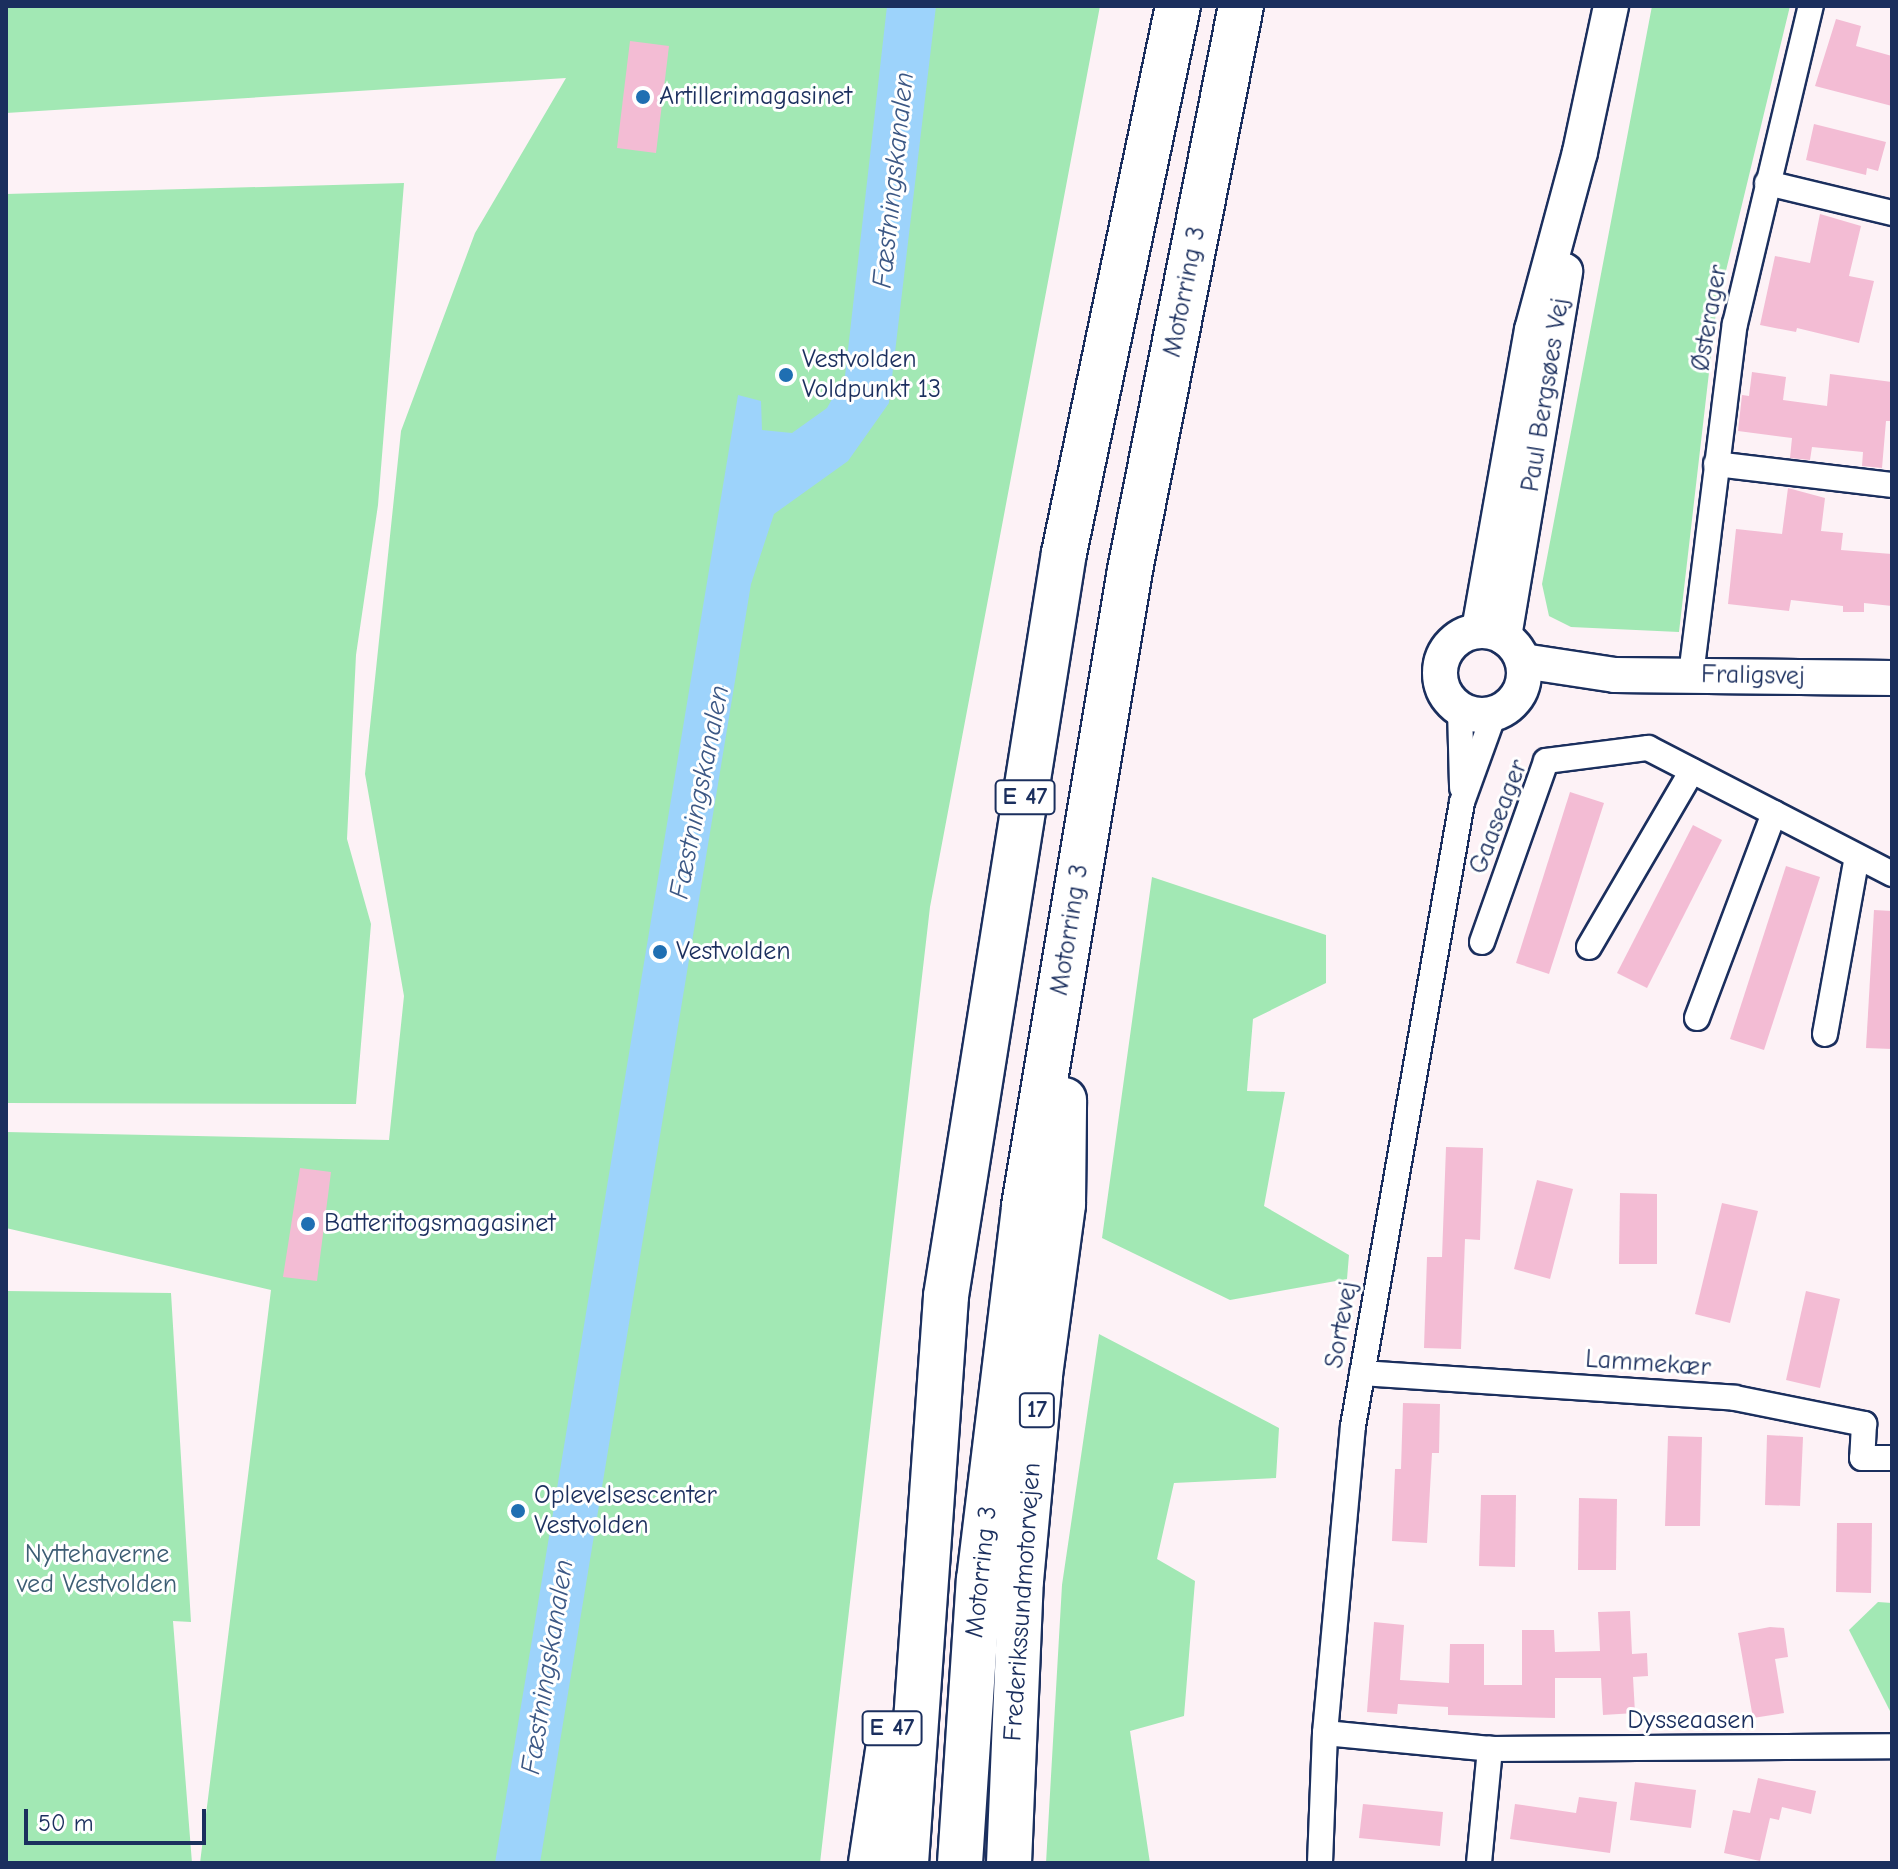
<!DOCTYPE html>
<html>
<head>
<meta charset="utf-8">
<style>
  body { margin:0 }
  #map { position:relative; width:1898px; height:1869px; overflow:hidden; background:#fdf2f6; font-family:"Comic Neue",sans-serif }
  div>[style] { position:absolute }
  .green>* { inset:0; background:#a2e8b4 }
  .water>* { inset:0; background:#9dd3fb }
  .building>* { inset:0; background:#f3bcd4 }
  .roads { filter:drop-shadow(2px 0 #1b2f5e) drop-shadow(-2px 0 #1b2f5e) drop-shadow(0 2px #1b2f5e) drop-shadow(0 -2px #1b2f5e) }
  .street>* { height:24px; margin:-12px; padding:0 12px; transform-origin:12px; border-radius:12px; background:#fff }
  .secondary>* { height:34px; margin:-17px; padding:0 17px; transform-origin:17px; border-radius:17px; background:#fff }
  .secondary>.ring { margin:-17px; padding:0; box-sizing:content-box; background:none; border:34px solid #fff; border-radius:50% }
  .highway>* { height:44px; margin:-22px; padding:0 22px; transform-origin:22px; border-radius:22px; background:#fff }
  .dots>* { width:22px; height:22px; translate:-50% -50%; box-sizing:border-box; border:4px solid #fff; border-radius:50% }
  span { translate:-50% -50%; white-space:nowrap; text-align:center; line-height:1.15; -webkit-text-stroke:6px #fff; paint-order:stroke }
  .shield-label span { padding:2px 6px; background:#fff; border:2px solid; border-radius:6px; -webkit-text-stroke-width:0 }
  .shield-label { font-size:24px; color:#1b2f5e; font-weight:700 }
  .poi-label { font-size:26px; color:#1b2f5e }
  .left { translate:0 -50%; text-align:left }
  .street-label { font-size:26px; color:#1b2f5e }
  .park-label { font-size:26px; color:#3d5d74 }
  .water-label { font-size:28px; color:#3c5885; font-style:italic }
  .frame { position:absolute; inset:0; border:8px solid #1b2f5e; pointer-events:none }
  .scale { position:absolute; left:24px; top:1809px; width:182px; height:36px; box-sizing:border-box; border:4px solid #1b2f5e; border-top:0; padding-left:10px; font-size:24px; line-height:28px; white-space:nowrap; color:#1b2f5e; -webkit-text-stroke:6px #fff; paint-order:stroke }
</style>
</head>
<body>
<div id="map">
  <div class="green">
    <div style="clip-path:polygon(6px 6px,1100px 6px,930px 907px,820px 1863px,200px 1863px,271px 1290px,6px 1228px,6px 1132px,389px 1140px,404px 996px,365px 774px,401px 431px,475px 233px,566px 78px,6px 113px)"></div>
    <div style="clip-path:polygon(1652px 6px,1790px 6px,1716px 312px,1679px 632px,1571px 627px,1549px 616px,1542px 584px)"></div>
    <div style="clip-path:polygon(404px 183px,378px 505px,356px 655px,347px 839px,371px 924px,356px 1104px,6px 1103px,6px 194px)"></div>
    <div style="clip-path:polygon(1152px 877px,1326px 935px,1326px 983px,1253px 1019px,1247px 1091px,1285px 1092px,1264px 1206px,1349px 1255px,1347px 1279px,1230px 1300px,1102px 1238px)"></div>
    <div style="clip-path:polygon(6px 1291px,171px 1293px,191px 1622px,173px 1621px,192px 1863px,6px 1863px)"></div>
    <div style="clip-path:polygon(1099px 1334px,1279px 1428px,1276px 1478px,1174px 1483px,1157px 1559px,1195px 1581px,1184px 1716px,1130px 1731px,1150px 1863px,1046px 1863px,1062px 1585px)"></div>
    <div style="clip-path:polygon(1878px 1602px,1892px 1603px,1892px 1715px,1849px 1630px)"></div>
  </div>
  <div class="water">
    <div style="clip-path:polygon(887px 6px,936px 6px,889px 403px,848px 461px,774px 514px,751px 584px,540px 1863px,495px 1863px,738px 395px,761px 401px,762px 430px,792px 433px,827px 408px,845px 376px)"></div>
  </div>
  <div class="building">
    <div style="clip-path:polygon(1836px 19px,1861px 26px,1856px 46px,1892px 56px,1892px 106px,1815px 86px)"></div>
    <div style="clip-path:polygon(630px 41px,669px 46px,656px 153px,617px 148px)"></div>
    <div style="clip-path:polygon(1814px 124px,1886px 142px,1878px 171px,1867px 168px,1866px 175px,1806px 160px)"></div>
    <div style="clip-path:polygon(1820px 214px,1861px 226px,1849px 276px,1874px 281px,1859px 343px,1797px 328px,1796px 332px,1760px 325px,1775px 256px,1810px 263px)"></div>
    <div style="clip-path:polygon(1752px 372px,1786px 377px,1783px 400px,1827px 406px,1830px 374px,1892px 382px,1892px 421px,1886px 421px,1882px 468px,1862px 466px,1863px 452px,1812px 447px,1810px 460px,1790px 458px,1792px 438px,1738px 431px,1742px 395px,1749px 396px)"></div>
    <div style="clip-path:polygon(1788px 488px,1825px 498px,1821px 531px,1843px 533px,1841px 550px,1892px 554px,1892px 606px,1864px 603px,1864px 612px,1843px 612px,1843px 606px,1791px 600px,1789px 611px,1728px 604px,1736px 529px,1782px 534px)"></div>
    <div style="clip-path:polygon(1570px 792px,1604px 803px,1549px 974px,1516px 963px)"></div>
    <div style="clip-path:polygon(1693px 825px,1722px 840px,1647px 988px,1617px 973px)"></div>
    <div style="clip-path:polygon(1786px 866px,1820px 877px,1764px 1050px,1730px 1039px)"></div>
    <div style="clip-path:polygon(1874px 910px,1892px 911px,1892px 1049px,1866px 1048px)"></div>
    <div style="clip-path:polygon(1446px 1147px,1483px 1148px,1480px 1240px,1465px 1239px,1461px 1349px,1424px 1348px,1427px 1257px,1442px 1257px)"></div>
    <div style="clip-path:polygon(300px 1168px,331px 1172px,317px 1281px,283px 1277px)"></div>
    <div style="clip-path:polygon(1537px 1180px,1573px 1189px,1550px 1279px,1514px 1269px)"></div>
    <div style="clip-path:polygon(1620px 1193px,1657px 1194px,1657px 1264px,1619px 1264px)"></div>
    <div style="clip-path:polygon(1722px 1203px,1758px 1211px,1730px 1323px,1695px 1314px)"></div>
    <div style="clip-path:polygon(1806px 1291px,1840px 1299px,1820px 1388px,1786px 1380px)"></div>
    <div style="clip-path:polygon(1403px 1403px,1440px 1404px,1439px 1453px,1432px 1453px,1427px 1543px,1392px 1541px,1395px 1469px,1401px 1469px)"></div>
    <div style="clip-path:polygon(1767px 1435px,1803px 1437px,1800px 1506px,1765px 1505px)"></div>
    <div style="clip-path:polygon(1668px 1436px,1702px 1437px,1700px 1526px,1665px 1526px)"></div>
    <div style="clip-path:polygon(1481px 1495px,1516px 1495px,1515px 1567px,1479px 1566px)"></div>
    <div style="clip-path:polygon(1579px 1498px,1617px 1499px,1616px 1570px,1578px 1570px)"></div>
    <div style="clip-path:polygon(1837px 1523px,1872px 1523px,1871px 1593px,1836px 1592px)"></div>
    <div style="clip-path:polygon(1630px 1611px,1632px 1654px,1647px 1653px,1648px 1676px,1633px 1677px,1635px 1713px,1603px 1715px,1601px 1678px,1555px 1678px,1555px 1718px,1448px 1715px,1448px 1707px,1398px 1704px,1397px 1714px,1367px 1712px,1374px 1622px,1404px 1625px,1400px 1680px,1449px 1683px,1450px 1644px,1484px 1644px,1484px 1685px,1522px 1685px,1522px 1630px,1554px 1630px,1555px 1652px,1600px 1651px,1598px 1612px)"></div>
    <div style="clip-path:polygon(1770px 1627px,1784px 1628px,1788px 1657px,1775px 1659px,1784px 1713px,1753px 1718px,1738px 1633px)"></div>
    <div style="clip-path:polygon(1758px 1778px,1816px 1791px,1811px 1814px,1782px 1807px,1779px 1820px,1770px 1818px,1760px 1861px,1724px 1853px,1733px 1810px,1750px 1813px)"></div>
    <div style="clip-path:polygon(1635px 1782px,1696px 1790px,1691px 1828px,1630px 1820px)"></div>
    <div style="clip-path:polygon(1579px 1797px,1617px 1802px,1610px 1853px,1510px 1839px,1515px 1804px,1576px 1813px)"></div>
    <div style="clip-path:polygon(1363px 1804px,1443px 1812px,1440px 1846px,1359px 1838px)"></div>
  </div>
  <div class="roads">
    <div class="street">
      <div style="left:1767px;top:183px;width:129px;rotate:13.5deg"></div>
      <div style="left:1716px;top:464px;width:177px;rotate:6.8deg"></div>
      <div style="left:1691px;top:675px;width:354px;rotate:-82.9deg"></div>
      <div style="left:1735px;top:324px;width:327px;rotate:-76.6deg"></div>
      <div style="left:1460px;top:709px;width:79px;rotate:88.5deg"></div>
      <div style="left:1482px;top:942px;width:192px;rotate:-70.5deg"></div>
      <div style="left:1546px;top:761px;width:103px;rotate:-7.3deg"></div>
      <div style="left:1648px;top:748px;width:275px;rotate:27.3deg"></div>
      <div style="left:1589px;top:947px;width:204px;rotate:-59.7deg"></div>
      <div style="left:1697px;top:1018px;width:219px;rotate:-69.4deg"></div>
      <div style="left:1825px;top:1034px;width:180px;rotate:-79.8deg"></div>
      <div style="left:1362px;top:1373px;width:374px;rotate:3.8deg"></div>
      <div style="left:1735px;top:1398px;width:132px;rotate:11.4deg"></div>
      <div style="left:1864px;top:1424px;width:34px;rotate:93deg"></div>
      <div style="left:1862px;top:1458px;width:30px"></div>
      <div style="left:1325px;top:1733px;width:166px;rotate:5.5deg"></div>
      <div style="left:1490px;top:1749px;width:402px;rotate:-0.4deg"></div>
      <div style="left:1320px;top:1863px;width:130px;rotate:-87.8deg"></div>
      <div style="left:1325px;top:1733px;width:308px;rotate:-84.8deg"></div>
      <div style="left:1353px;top:1426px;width:633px;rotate:-80.09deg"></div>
      <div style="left:1462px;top:802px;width:94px;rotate:-70deg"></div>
      <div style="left:1479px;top:1863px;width:115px;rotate:-84.5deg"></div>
    </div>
    <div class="secondary">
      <div style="left:1479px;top:630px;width:305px;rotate:-80deg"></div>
      <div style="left:1532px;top:330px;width:184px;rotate:-74.9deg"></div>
      <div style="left:1580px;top:152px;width:149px;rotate:-78deg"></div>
      <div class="ring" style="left:1440px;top:631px;width:50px;height:50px"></div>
      <div style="left:1504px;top:637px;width:371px;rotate:-80.5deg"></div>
      <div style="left:1523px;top:661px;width:93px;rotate:8.7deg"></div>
      <div style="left:1615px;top:675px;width:277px;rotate:0.6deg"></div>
    </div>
    <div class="highway">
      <div style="left:871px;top:1863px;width:126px;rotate:-81.4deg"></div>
      <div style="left:906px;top:1863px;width:568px;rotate:-85.96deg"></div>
      <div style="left:946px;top:1296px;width:752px;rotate:-80.98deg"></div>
      <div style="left:1064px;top:553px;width:559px;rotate:-78.23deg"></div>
      <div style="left:960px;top:1863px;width:284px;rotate:-86.2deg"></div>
      <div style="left:979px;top:1580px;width:377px;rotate:-83.1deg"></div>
      <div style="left:1024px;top:1206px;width:645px;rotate:-80.54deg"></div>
      <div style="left:1130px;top:570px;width:575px;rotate:-78.87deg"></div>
      <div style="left:1009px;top:1863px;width:282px;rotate:-87.6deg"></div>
      <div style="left:1021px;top:1581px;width:207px;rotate:-84.7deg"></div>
      <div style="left:1040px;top:1375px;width:173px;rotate:-82.3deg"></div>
      <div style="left:1063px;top:1204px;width:104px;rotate:-89.4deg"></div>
    </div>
  </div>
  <div class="dots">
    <div style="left:643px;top:97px;background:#1f6fb2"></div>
    <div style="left:786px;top:375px;background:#1f6fb2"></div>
    <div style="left:660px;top:952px;background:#1f6fb2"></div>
    <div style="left:308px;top:1224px;background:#1f6fb2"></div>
    <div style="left:518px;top:1511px;background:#1f6fb2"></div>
  </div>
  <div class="shield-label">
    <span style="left:1025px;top:797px">E 47</span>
    <span style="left:1037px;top:1410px">17</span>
    <span style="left:892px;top:1728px">E 47</span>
  </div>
  <div class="poi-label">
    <span class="left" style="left:659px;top:97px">Artillerimagasinet</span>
    <span class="left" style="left:802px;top:375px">Vestvolden<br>Voldpunkt 13</span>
    <span class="left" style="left:676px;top:952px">Vestvolden</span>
    <span class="left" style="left:324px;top:1224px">Batteritogsmagasinet</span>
    <span class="left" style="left:534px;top:1511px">Oplevelsescenter<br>Vestvolden</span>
  </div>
  <div class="street-label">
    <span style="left:1185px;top:292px;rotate:-79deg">Motorring 3</span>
    <span style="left:1710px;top:318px;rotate:-80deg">Østerager</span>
    <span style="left:1546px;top:395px;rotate:-81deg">Paul Bergsøes Vej</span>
    <span style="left:1753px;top:676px;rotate:1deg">Fraligsvej</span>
    <span style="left:1499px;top:817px;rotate:-69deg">Gaaseager</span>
    <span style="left:1070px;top:930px;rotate:-81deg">Motorring 3</span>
    <span style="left:1342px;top:1325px;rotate:-80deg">Sortevej</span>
    <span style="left:1648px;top:1364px;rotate:4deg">Lammekær</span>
    <span style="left:982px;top:1572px;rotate:-84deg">Motorring 3</span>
    <span style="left:1023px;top:1602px;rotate:-86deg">Frederikssundmotorvejen</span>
    <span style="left:1691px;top:1721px">Dysseaasen</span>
  </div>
  <div class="park-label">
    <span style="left:97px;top:1570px">Nyttehaverne<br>ved Vestvolden</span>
  </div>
  <div class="water-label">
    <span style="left:893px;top:180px;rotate:-84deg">Fæstningskanalen</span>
    <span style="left:699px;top:792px;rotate:-79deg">Fæstningskanalen</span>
    <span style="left:547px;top:1667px;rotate:-81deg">Fæstningskanalen</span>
  </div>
  <div class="frame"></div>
  <div class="scale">50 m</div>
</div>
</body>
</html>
